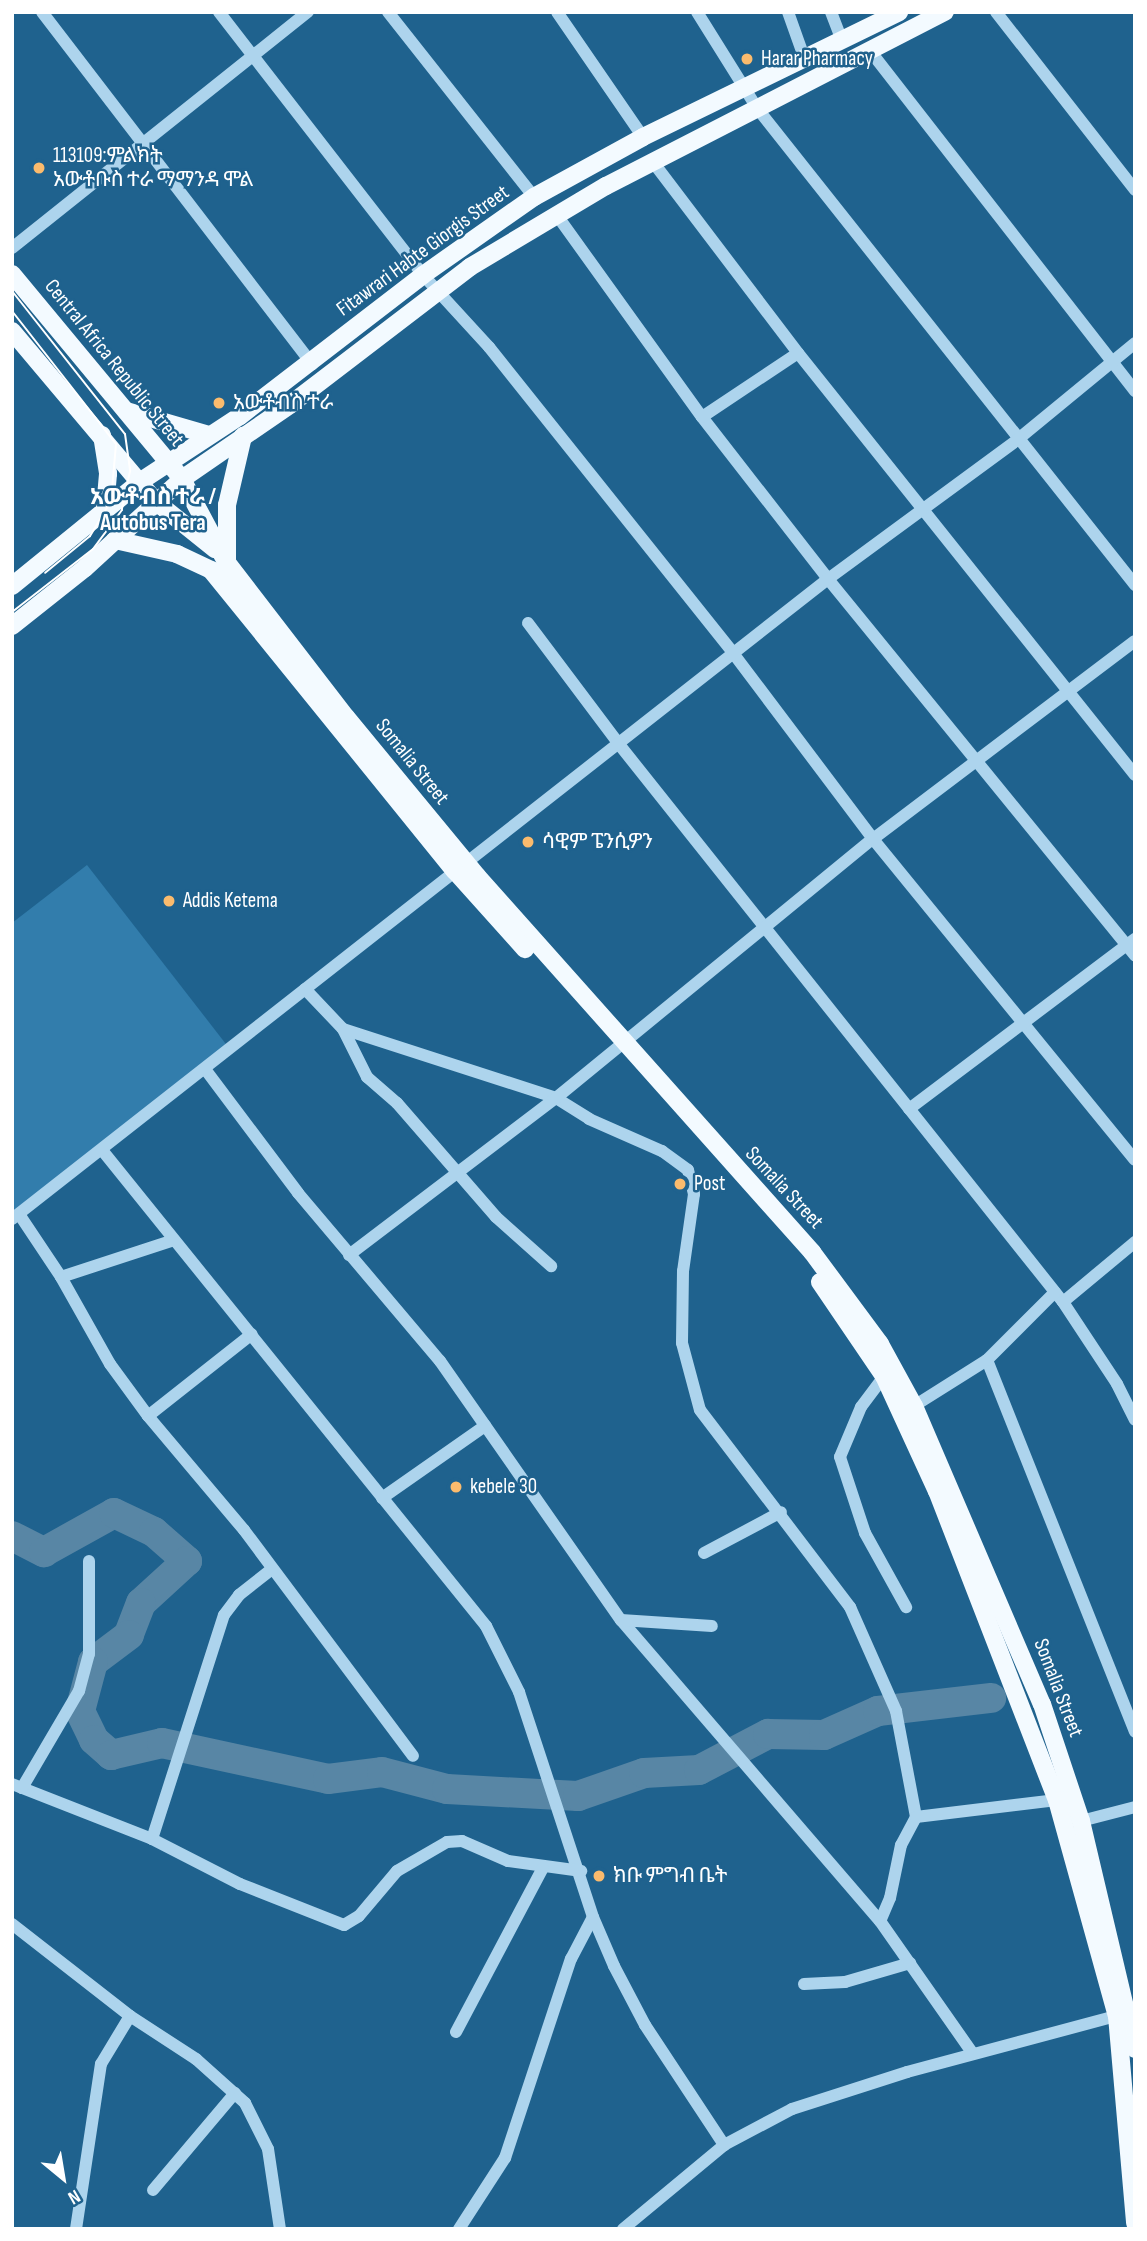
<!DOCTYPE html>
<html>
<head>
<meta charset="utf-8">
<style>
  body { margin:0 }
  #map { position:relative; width:1147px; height:2241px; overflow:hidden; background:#1f628e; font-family:"Sofia Sans Condensed","Noto Sans Ethiopic",sans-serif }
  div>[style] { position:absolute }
  .green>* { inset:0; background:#327dac }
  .river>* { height:30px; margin:-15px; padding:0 15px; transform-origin:15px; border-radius:15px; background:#5886a5 }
  .minor>* { height:12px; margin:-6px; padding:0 6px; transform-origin:6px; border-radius:6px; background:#add4ed }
  .major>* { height:18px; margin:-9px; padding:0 9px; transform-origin:9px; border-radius:9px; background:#f3faff }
  .tram>* { height:2px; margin:-1px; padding:0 1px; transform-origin:1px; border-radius:1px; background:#fff }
  .dots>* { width:19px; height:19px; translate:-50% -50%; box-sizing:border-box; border:4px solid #1f628e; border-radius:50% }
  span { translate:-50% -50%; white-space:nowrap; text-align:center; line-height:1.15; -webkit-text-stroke:5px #1f628e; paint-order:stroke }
  .poi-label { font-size:21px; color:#fff }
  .left { translate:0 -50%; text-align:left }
  .street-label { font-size:21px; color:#fff }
  .neighbourhood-label { font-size:23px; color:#fff; font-weight:700 }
  .frame { position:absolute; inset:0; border:14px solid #fff; pointer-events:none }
  .north { position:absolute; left:28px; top:2143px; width:70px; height:70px; -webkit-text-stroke:5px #1f628e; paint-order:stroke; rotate:150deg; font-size:19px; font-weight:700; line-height:28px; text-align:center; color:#fff }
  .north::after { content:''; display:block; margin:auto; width:24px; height:32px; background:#fff; clip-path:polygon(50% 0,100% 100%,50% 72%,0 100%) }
</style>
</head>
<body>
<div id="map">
  <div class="green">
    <div style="clip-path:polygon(87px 865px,229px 1048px,12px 1214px,12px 923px)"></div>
  </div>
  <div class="river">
    <div style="left:12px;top:1536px;width:36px;rotate:27deg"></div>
    <div style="left:44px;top:1552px;width:80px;rotate:-29.1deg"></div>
    <div style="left:114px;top:1513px;width:44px;rotate:25.4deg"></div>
    <div style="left:154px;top:1532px;width:44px;rotate:41.3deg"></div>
    <div style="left:187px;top:1561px;width:62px;rotate:137.6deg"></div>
    <div style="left:141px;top:1603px;width:34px;rotate:111deg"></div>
    <div style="left:129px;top:1635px;width:45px;rotate:143.1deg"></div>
    <div style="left:93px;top:1662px;width:51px;rotate:104.9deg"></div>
    <div style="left:80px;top:1711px;width:32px;rotate:64deg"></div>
    <div style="left:94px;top:1740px;width:23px;rotate:41deg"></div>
    <div style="left:111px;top:1755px;width:52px;rotate:-13.2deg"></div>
    <div style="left:162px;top:1743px;width:170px;rotate:12.2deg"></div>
    <div style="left:328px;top:1779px;width:54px;rotate:-7.4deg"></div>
    <div style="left:382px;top:1772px;width:67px;rotate:14.7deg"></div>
    <div style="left:447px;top:1789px;width:131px;rotate:3.1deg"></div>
    <div style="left:578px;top:1796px;width:70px;rotate:-19.2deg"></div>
    <div style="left:644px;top:1773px;width:55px;rotate:-3.1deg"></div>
    <div style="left:699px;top:1770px;width:78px;rotate:-27.6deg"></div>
    <div style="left:768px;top:1734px;width:56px;rotate:1deg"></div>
    <div style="left:824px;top:1735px;width:59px;rotate:-24deg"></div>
    <div style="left:878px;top:1711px;width:114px;rotate:-6.6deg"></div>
  </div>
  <div class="minor">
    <div style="left:42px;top:12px;width:444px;rotate:52.5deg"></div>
    <div style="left:219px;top:12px;width:333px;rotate:52.2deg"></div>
    <div style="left:423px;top:275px;width:98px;rotate:47.5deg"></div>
    <div style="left:489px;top:347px;width:391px;rotate:51.4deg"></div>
    <div style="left:733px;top:653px;width:233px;rotate:53deg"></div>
    <div style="left:873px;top:839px;width:414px;rotate:50.8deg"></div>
    <div style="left:388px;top:12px;width:236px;rotate:51.7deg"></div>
    <div style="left:557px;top:12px;width:152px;rotate:55.5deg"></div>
    <div style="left:697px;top:12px;width:113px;rotate:58deg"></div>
    <div style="left:757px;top:108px;width:609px;rotate:51.6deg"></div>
    <div style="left:788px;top:12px;width:48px;rotate:70.4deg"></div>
    <div style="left:831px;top:12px;width:30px;rotate:69deg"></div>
    <div style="left:996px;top:12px;width:226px;rotate:52deg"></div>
    <div style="left:871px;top:52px;width:430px;rotate:52.1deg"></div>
    <div style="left:653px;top:162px;width:240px;rotate:52.8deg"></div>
    <div style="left:798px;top:353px;width:540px;rotate:51.39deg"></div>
    <div style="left:556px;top:214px;width:250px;rotate:54.3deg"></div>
    <div style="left:702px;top:417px;width:205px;rotate:52.1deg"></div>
    <div style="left:828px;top:579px;width:486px;rotate:50.8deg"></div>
    <div style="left:12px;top:248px;width:379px;rotate:-38.6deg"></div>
    <div style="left:702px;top:417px;width:115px;rotate:-33.7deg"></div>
    <div style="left:528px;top:623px;width:150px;rotate:53.1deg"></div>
    <div style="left:618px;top:743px;width:714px;rotate:51.48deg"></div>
    <div style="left:1063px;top:1302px;width:94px;rotate:-39.8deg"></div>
    <div style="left:305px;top:989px;width:55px;rotate:46.5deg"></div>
    <div style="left:343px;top:1029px;width:54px;rotate:63.4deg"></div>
    <div style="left:367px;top:1077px;width:40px;rotate:41deg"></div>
    <div style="left:397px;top:1103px;width:151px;rotate:49deg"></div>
    <div style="left:496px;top:1217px;width:74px;rotate:41.7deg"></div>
    <div style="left:343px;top:1029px;width:224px;rotate:17.9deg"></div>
    <div style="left:556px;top:1098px;width:39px;rotate:32deg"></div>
    <div style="left:589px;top:1119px;width:80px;rotate:23.7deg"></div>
    <div style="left:662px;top:1151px;width:32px;rotate:36deg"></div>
    <div style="left:688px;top:1170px;width:25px;rotate:76deg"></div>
    <div style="left:694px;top:1194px;width:78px;rotate:98.1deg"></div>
    <div style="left:683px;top:1271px;width:72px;rotate:90.8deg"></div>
    <div style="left:682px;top:1343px;width:69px;rotate:75deg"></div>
    <div style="left:700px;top:1410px;width:248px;rotate:52.7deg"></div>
    <div style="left:850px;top:1607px;width:114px;rotate:66.1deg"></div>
    <div style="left:896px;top:1711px;width:108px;rotate:79.3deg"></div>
    <div style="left:916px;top:1817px;width:32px;rotate:118deg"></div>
    <div style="left:901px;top:1845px;width:54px;rotate:101.7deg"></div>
    <div style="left:890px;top:1898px;width:25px;rotate:113deg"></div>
    <div style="left:205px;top:1069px;width:155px;rotate:53.1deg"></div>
    <div style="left:298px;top:1193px;width:220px;rotate:49.8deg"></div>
    <div style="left:440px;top:1361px;width:316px;rotate:55.1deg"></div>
    <div style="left:621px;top:1620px;width:397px;rotate:49.3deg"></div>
    <div style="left:880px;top:1921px;width:162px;rotate:55deg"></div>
    <div style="left:909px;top:1109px;width:283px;rotate:-37deg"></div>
    <div style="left:102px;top:1150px;width:612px;rotate:51.11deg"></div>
    <div style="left:486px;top:1626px;width:74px;rotate:63.4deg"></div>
    <div style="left:519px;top:1692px;width:237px;rotate:71.8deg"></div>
    <div style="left:593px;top:1917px;width:53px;rotate:66.8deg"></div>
    <div style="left:614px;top:1966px;width:67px;rotate:62.3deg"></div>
    <div style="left:645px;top:2025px;width:144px;rotate:56.6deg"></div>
    <div style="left:19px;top:1214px;width:76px;rotate:56.3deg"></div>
    <div style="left:61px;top:1277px;width:100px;rotate:60.6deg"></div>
    <div style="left:110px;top:1364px;width:64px;rotate:53.8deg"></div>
    <div style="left:148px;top:1416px;width:149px;rotate:49.9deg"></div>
    <div style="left:244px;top:1530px;width:282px;rotate:53.2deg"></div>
    <div style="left:12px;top:1219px;width:1037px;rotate:-38.11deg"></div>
    <div style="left:828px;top:579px;width:235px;rotate:-36.3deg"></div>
    <div style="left:1017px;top:440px;width:153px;rotate:-39.4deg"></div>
    <div style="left:349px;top:1255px;width:260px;rotate:-37.2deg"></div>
    <div style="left:556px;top:1098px;width:409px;rotate:-39.3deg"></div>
    <div style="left:873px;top:839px;width:328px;rotate:-37.1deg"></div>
    <div style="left:61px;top:1277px;width:119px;rotate:-18.1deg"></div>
    <div style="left:1063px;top:1302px;width:98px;rotate:56.6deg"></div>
    <div style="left:1117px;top:1384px;width:40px;rotate:63.4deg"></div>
    <div style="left:987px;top:1360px;width:400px;rotate:68.3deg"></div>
    <div style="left:888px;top:1371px;width:45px;rotate:126.9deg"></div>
    <div style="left:861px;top:1407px;width:54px;rotate:112.8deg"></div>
    <div style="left:840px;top:1457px;width:80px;rotate:71.8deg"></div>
    <div style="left:865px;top:1533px;width:85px;rotate:61deg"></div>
    <div style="left:914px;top:1406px;width:86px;rotate:-32.2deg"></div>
    <div style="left:987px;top:1360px;width:96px;rotate:-45deg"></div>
    <div style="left:148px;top:1416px;width:132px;rotate:-38.3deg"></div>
    <div style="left:382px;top:1498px;width:126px;rotate:-35deg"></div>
    <div style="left:704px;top:1553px;width:87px;rotate:-28deg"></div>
    <div style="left:621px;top:1620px;width:91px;rotate:3.8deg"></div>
    <div style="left:12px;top:1784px;width:150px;rotate:21.4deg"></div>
    <div style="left:152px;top:1839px;width:99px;rotate:27.1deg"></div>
    <div style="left:240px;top:1884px;width:112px;rotate:21.5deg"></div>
    <div style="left:344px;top:1925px;width:17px;rotate:-31deg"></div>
    <div style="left:359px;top:1916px;width:59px;rotate:-49.8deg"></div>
    <div style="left:397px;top:1871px;width:58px;rotate:-30.1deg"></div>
    <div style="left:447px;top:1842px;width:15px;rotate:-4deg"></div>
    <div style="left:462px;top:1841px;width:50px;rotate:23.5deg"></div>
    <div style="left:508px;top:1861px;width:74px;rotate:7.8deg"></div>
    <div style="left:22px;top:1788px;width:113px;rotate:-59.6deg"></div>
    <div style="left:79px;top:1691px;width:38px;rotate:-75deg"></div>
    <div style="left:89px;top:1654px;width:93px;rotate:-90deg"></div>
    <div style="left:916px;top:1817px;width:150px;rotate:-6.9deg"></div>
    <div style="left:1081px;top:1821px;width:56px;rotate:-14.5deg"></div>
    <div style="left:152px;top:1839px;width:235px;rotate:-72.2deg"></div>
    <div style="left:224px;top:1615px;width:25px;rotate:-53deg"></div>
    <div style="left:239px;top:1595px;width:42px;rotate:-38.2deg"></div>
    <div style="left:12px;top:1924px;width:150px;rotate:37.9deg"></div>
    <div style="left:130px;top:2016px;width:79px;rotate:33.1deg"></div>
    <div style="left:196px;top:2059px;width:66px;rotate:41.9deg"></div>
    <div style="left:245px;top:2103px;width:51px;rotate:63.4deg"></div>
    <div style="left:268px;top:2149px;width:81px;rotate:81.5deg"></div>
    <div style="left:804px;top:1984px;width:41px;rotate:-2.8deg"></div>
    <div style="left:845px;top:1982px;width:68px;rotate:-16.3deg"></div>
    <div style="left:456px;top:2032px;width:186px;rotate:-62.1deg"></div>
    <div style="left:153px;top:2190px;width:127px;rotate:-49.8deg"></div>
    <div style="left:76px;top:2229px;width:167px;rotate:-81.4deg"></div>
    <div style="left:101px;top:2064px;width:56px;rotate:-58.9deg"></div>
    <div style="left:459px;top:2229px;width:85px;rotate:-57.1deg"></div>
    <div style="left:505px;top:2158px;width:210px;rotate:-71.7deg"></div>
    <div style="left:571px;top:1959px;width:47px;rotate:-62.4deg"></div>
    <div style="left:623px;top:2229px;width:131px;rotate:-39.7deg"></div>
    <div style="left:724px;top:2145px;width:77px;rotate:-27.9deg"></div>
    <div style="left:792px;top:2109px;width:121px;rotate:-17.8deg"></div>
    <div style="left:907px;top:2072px;width:224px;rotate:-15deg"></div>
  </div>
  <div class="major">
    <div style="left:12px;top:274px;width:266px;rotate:50.3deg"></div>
    <div style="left:182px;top:479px;width:92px;rotate:62deg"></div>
    <div style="left:225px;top:560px;width:198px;rotate:52.4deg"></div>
    <div style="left:346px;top:717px;width:206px;rotate:50.5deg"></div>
    <div style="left:477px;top:876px;width:504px;rotate:48.3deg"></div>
    <div style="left:812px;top:1252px;width:114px;rotate:53.5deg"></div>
    <div style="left:880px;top:1344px;width:71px;rotate:61.3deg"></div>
    <div style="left:914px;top:1406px;width:324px;rotate:66.8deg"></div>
    <div style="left:1042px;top:1704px;width:123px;rotate:71.6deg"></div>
    <div style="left:1081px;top:1821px;width:234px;rotate:76.7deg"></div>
    <div style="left:12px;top:331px;width:222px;rotate:49.9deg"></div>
    <div style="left:155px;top:501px;width:77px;rotate:38.7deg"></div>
    <div style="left:126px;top:411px;width:86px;rotate:16.1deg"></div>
    <div style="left:102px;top:435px;width:39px;rotate:81deg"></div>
    <div style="left:108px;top:474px;width:37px;rotate:95deg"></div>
    <div style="left:115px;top:540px;width:64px;rotate:12.7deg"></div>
    <div style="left:177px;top:554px;width:38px;rotate:25deg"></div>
    <div style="left:211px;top:570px;width:387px;rotate:51deg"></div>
    <div style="left:455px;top:871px;width:105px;rotate:48.1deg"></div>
    <div style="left:227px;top:559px;width:54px;rotate:-90deg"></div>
    <div style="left:227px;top:505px;width:71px;rotate:-76.9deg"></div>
    <div style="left:12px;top:586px;width:166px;rotate:-39.1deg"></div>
    <div style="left:141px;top:481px;width:118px;rotate:-33.3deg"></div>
    <div style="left:240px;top:416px;width:231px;rotate:-37.6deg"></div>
    <div style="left:423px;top:275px;width:136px;rotate:-35.1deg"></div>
    <div style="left:534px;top:197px;width:124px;rotate:-28.8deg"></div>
    <div style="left:643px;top:137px;width:285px;rotate:-26deg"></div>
    <div style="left:12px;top:626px;width:93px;rotate:-38.5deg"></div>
    <div style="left:85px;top:568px;width:132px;rotate:-42.5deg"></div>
    <div style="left:182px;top:479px;width:132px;rotate:-34.5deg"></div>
    <div style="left:291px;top:404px;width:225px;rotate:-37.4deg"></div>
    <div style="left:470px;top:267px;width:158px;rotate:-30.8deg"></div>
    <div style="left:606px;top:186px;width:381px;rotate:-27.2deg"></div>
    <div style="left:820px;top:1282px;width:114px;rotate:55.8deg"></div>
    <div style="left:884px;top:1376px;width:127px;rotate:65.3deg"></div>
    <div style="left:937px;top:1491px;width:331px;rotate:68.8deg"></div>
    <div style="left:1057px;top:1800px;width:224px;rotate:74.5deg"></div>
    <div style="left:1117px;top:2016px;width:208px;rotate:85deg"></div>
  </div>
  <div class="tram">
    <div style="left:12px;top:291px;width:182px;rotate:51.7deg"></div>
    <div style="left:125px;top:434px;width:37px;rotate:82deg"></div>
    <div style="left:130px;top:471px;width:40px;rotate:102deg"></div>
    <div style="left:122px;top:510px;width:49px;rotate:126.6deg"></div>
    <div style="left:93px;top:549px;width:103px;rotate:142.1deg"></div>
    <div style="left:12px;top:311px;width:169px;rotate:52deg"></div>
    <div style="left:116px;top:444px;width:57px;rotate:95deg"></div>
    <div style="left:111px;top:501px;width:41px;rotate:121deg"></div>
    <div style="left:90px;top:536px;width:58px;rotate:140.6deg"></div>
  </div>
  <div class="dots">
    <div style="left:747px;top:59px;background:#fbbb6d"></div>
    <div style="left:39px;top:168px;background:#fbbb6d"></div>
    <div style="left:219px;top:403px;background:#fbbb6d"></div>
    <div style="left:528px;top:842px;background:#fbbb6d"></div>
    <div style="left:169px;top:901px;background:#fbbb6d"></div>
    <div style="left:680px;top:1184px;background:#fbbb6d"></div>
    <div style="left:456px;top:1487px;background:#fbbb6d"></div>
    <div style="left:599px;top:1876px;background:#fbbb6d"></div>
  </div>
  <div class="poi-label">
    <span class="left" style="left:761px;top:59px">Harar Pharmacy</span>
    <span class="left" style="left:53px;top:168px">113109:ምልክት<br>አውቶቡስ ተራ ማማንዳ ሞል</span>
    <span class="left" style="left:233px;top:403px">አውቶብስ ተራ</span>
    <span class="left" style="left:542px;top:842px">ሳዊም ፔንሲዎን</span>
    <span class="left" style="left:183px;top:901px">Addis Ketema</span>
    <span class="left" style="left:694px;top:1184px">Post</span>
    <span class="left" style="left:470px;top:1487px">kebele 30</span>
    <span class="left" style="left:613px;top:1876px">ክቡ ምግብ ቤት</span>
  </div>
  <div class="street-label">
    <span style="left:423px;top:251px;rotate:-36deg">Fitawrari Habte Giorgis Street</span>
    <span style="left:114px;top:363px;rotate:51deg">Central Africa Republic Street</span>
    <span style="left:412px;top:762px;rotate:51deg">Somalia Street</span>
    <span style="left:784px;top:1188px;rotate:47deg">Somalia Street</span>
    <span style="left:1058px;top:1688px;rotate:69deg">Somalia Street</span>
  </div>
  <div class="neighbourhood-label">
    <span style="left:153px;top:510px">አውቶብስ ተራ /<br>Autobus Tera</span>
  </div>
  <div class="frame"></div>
  <div class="north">N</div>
</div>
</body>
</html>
